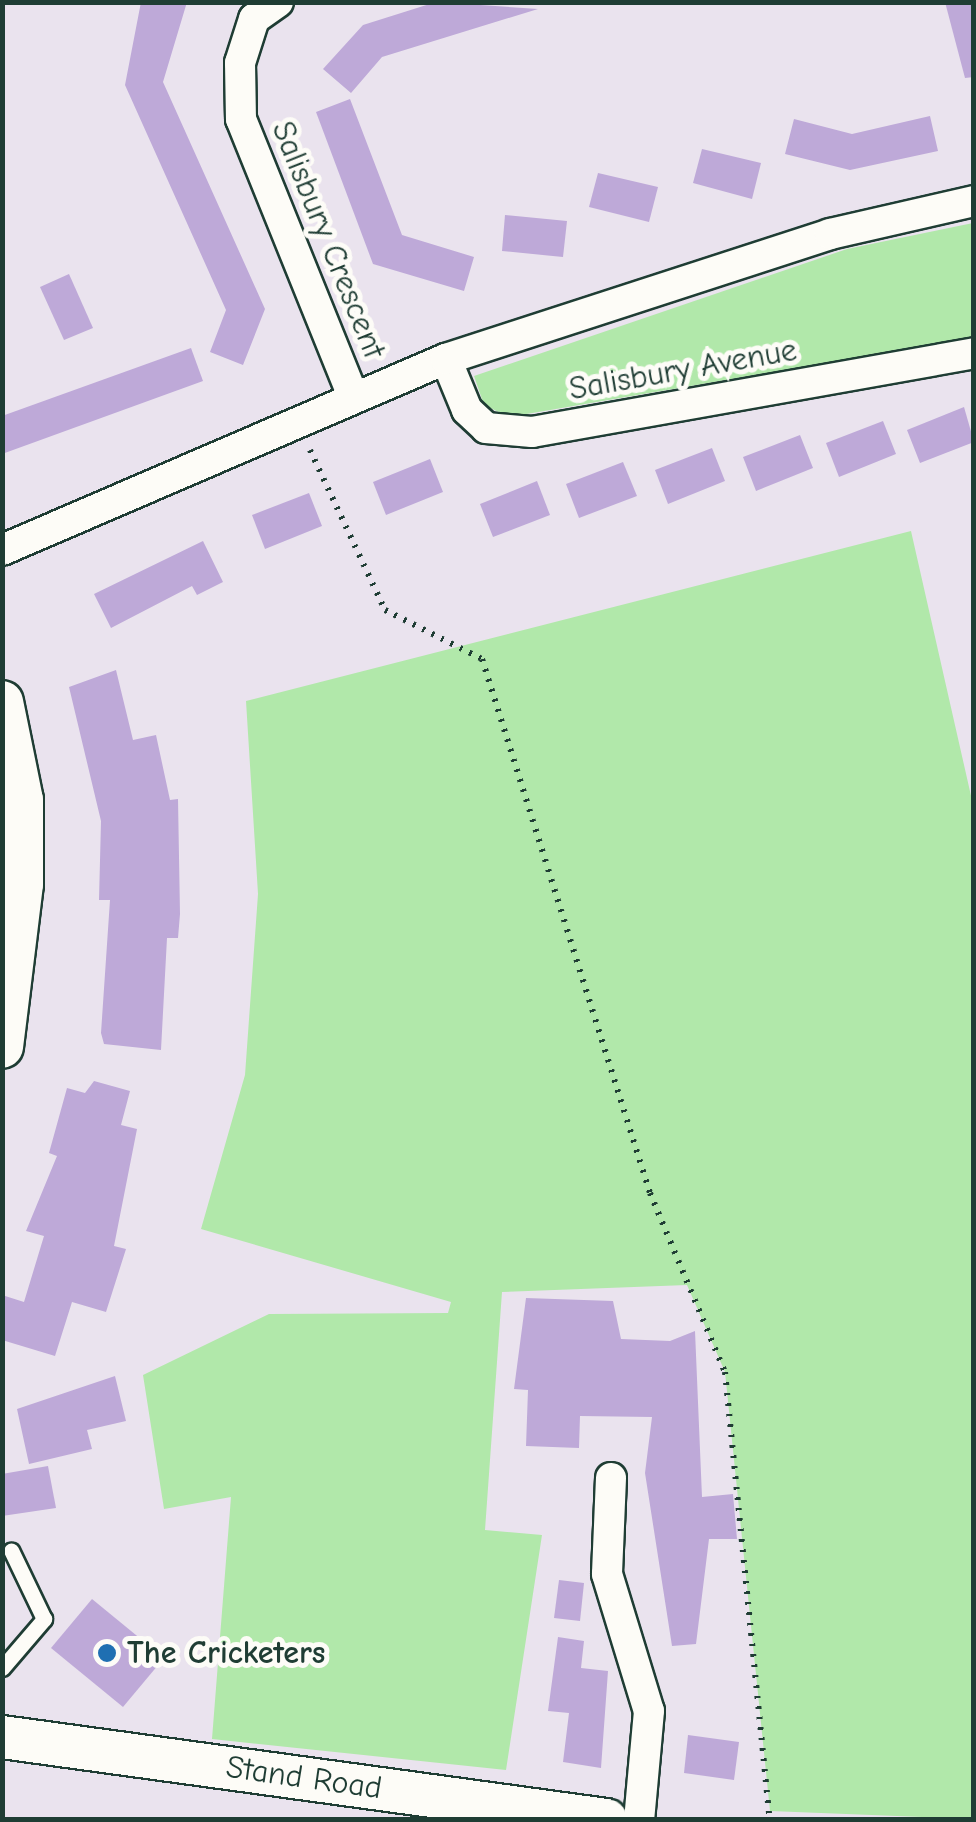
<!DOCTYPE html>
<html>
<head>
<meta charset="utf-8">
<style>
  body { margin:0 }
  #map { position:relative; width:976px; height:1822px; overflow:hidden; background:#eae3ee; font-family:"Comic Neue",sans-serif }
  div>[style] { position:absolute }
  .green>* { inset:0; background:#b1e8aa }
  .building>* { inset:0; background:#bea9d8 }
  .path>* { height:6px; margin-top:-3px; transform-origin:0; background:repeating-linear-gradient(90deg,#1f3d34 0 2.5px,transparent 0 10.5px) }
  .roads { filter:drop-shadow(2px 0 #1f3d34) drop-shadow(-2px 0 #1f3d34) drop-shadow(0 2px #1f3d34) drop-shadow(0 -2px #1f3d34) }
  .lane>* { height:15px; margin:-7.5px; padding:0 7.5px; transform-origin:7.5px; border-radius:7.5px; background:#fdfcf7 }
  .street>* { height:30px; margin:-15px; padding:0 15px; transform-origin:15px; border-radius:15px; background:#fdfcf7 }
  .secondary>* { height:42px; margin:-21px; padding:0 21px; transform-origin:21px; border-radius:21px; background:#fdfcf7 }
  .dots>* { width:28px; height:28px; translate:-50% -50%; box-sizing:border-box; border:5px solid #fdfcf7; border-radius:50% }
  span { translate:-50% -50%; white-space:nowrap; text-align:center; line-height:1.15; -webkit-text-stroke:10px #fdfcf7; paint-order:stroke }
  .street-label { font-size:32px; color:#1f3d34 }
  .poi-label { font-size:32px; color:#1f3d34; font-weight:700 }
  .left { translate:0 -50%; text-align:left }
  .frame { position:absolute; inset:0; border:5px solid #1f3d34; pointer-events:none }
</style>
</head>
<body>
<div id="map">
  <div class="green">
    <div style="clip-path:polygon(973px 223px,973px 338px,509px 417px,484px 405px,474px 376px,847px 249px)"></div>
    <div style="clip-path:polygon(911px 531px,974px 809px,973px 1819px,770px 1811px,725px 1372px,687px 1285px,502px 1292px,485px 1530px,542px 1535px,506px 1770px,212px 1739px,231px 1497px,164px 1509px,143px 1375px,269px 1314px,448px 1313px,451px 1302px,201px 1229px,245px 1075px,258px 894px,246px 701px)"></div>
  </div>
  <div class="building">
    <div style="clip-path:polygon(141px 2px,187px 2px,163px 82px,265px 309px,243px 365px,210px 352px,226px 310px,125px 85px)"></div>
    <div style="clip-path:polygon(436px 2px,538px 9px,382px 57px,351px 93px,323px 69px,363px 25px)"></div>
    <div style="clip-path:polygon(945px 2px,974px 2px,974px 77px,965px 78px)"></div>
    <div style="clip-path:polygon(350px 99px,402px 235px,474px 257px,464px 291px,373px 264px,316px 112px)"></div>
    <div style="clip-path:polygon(930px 116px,938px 151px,850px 170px,785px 154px,794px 119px,852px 134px)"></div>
    <div style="clip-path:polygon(702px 149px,761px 163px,752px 199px,693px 183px)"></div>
    <div style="clip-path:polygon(598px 173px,658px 187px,649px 222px,589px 207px)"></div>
    <div style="clip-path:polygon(505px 215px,567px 221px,563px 257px,502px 251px)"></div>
    <div style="clip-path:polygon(69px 274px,93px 328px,64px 340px,40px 287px)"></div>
    <div style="clip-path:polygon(191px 348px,203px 381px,2px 454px,2px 416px)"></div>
    <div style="clip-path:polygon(964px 407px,974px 442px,920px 463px,907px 430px)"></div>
    <div style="clip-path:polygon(883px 421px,896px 454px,839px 477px,826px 443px)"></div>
    <div style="clip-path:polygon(800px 435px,813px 468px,756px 491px,743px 457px)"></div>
    <div style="clip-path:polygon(712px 448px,725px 481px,668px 504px,655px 470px)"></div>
    <div style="clip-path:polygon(430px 459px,443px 492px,386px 515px,373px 482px)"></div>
    <div style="clip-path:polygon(623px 462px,637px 496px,579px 518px,566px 484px)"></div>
    <div style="clip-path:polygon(537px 481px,550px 515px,493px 537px,480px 504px)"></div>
    <div style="clip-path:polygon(309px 493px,322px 526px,265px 549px,252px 515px)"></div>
    <div style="clip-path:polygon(203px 541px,223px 582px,197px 595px,192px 586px,111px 628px,94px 594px)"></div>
    <div style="clip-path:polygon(116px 670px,133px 740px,156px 735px,170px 800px,178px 799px,180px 914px,178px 938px,167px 938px,161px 1050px,104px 1044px,101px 1033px,110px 900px,99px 900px,101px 821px,69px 687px)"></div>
    <div style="clip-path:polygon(94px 1081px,130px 1091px,121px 1125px,137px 1129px,114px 1246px,126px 1249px,106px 1312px,72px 1302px,55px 1356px,2px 1340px,2px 1295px,24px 1302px,44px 1236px,26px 1231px,57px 1156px,49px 1153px,67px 1088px,85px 1093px)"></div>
    <div style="clip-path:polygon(526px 1298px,613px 1301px,621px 1339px,670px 1341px,695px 1331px,702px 1497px,733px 1494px,737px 1539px,709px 1539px,696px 1644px,672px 1646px,645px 1473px,652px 1417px,580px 1416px,579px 1448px,526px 1446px,528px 1390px,514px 1389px)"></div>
    <div style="clip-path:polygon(115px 1376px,126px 1421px,87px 1430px,92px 1449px,29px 1464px,17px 1409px)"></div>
    <div style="clip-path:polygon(48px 1466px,56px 1508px,2px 1516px,2px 1474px)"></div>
    <div style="clip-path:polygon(559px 1580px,584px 1583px,580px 1621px,554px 1618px)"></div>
    <div style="clip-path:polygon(92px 1599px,164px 1658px,123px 1707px,51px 1648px)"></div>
    <div style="clip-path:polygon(558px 1637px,584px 1641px,581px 1668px,608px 1671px,601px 1768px,563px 1762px,569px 1713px,548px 1711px)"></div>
    <div style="clip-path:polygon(688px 1735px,739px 1742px,734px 1780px,684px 1773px)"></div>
  </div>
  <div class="path">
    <div style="left:310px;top:450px;width:177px;rotate:64.9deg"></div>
    <div style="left:385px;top:610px;width:109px;rotate:26.8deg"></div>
    <div style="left:482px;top:659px;width:560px;rotate:72.54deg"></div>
    <div style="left:650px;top:1193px;width:194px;rotate:67.3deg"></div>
    <div style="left:725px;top:1372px;width:450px;rotate:84.3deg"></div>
  </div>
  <div class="roads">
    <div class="lane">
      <div style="left:2px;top:1668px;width:65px;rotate:-49.4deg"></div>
      <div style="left:44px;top:1619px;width:76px;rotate:-115.6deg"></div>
    </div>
    <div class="street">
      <div style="left:278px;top:2px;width:29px;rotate:145deg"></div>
      <div style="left:254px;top:19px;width:46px;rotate:107.7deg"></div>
      <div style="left:240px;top:63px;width:56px;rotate:89deg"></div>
      <div style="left:241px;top:119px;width:301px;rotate:68deg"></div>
      <div style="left:446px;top:359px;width:55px;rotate:67.6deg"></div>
      <div style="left:467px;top:410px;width:26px;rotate:43deg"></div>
      <div style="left:486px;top:428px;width:46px;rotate:5deg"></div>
      <div style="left:532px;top:432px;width:449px;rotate:-10.1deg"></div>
      <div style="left:2px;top:550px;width:483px;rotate:-23.3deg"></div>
      <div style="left:446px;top:359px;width:404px;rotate:-18deg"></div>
      <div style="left:830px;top:234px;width:148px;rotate:-12.9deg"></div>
      <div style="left:611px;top:1478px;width:96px;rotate:92.4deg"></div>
      <div style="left:607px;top:1574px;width:143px;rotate:73deg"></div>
      <div style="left:649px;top:1711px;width:109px;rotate:95.2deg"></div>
    </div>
    <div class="secondary">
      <div style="left:2px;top:702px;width:100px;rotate:78.5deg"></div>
      <div style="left:22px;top:800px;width:84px;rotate:90deg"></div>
      <div style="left:22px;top:884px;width:164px;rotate:97deg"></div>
      <div style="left:2px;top:1737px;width:610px;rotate:7.82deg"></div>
    </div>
  </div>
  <div class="dots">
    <div style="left:107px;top:1653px;background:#1f6fb2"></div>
  </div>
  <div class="street-label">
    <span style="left:328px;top:240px;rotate:68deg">Salisbury Crescent</span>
    <span style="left:683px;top:370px;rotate:-10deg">Salisbury Avenue</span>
    <span style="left:304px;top:1778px;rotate:8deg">Stand Road</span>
  </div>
  <div class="poi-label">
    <span class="left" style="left:127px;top:1653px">The Cricketers</span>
  </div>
  <div class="frame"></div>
</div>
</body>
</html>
